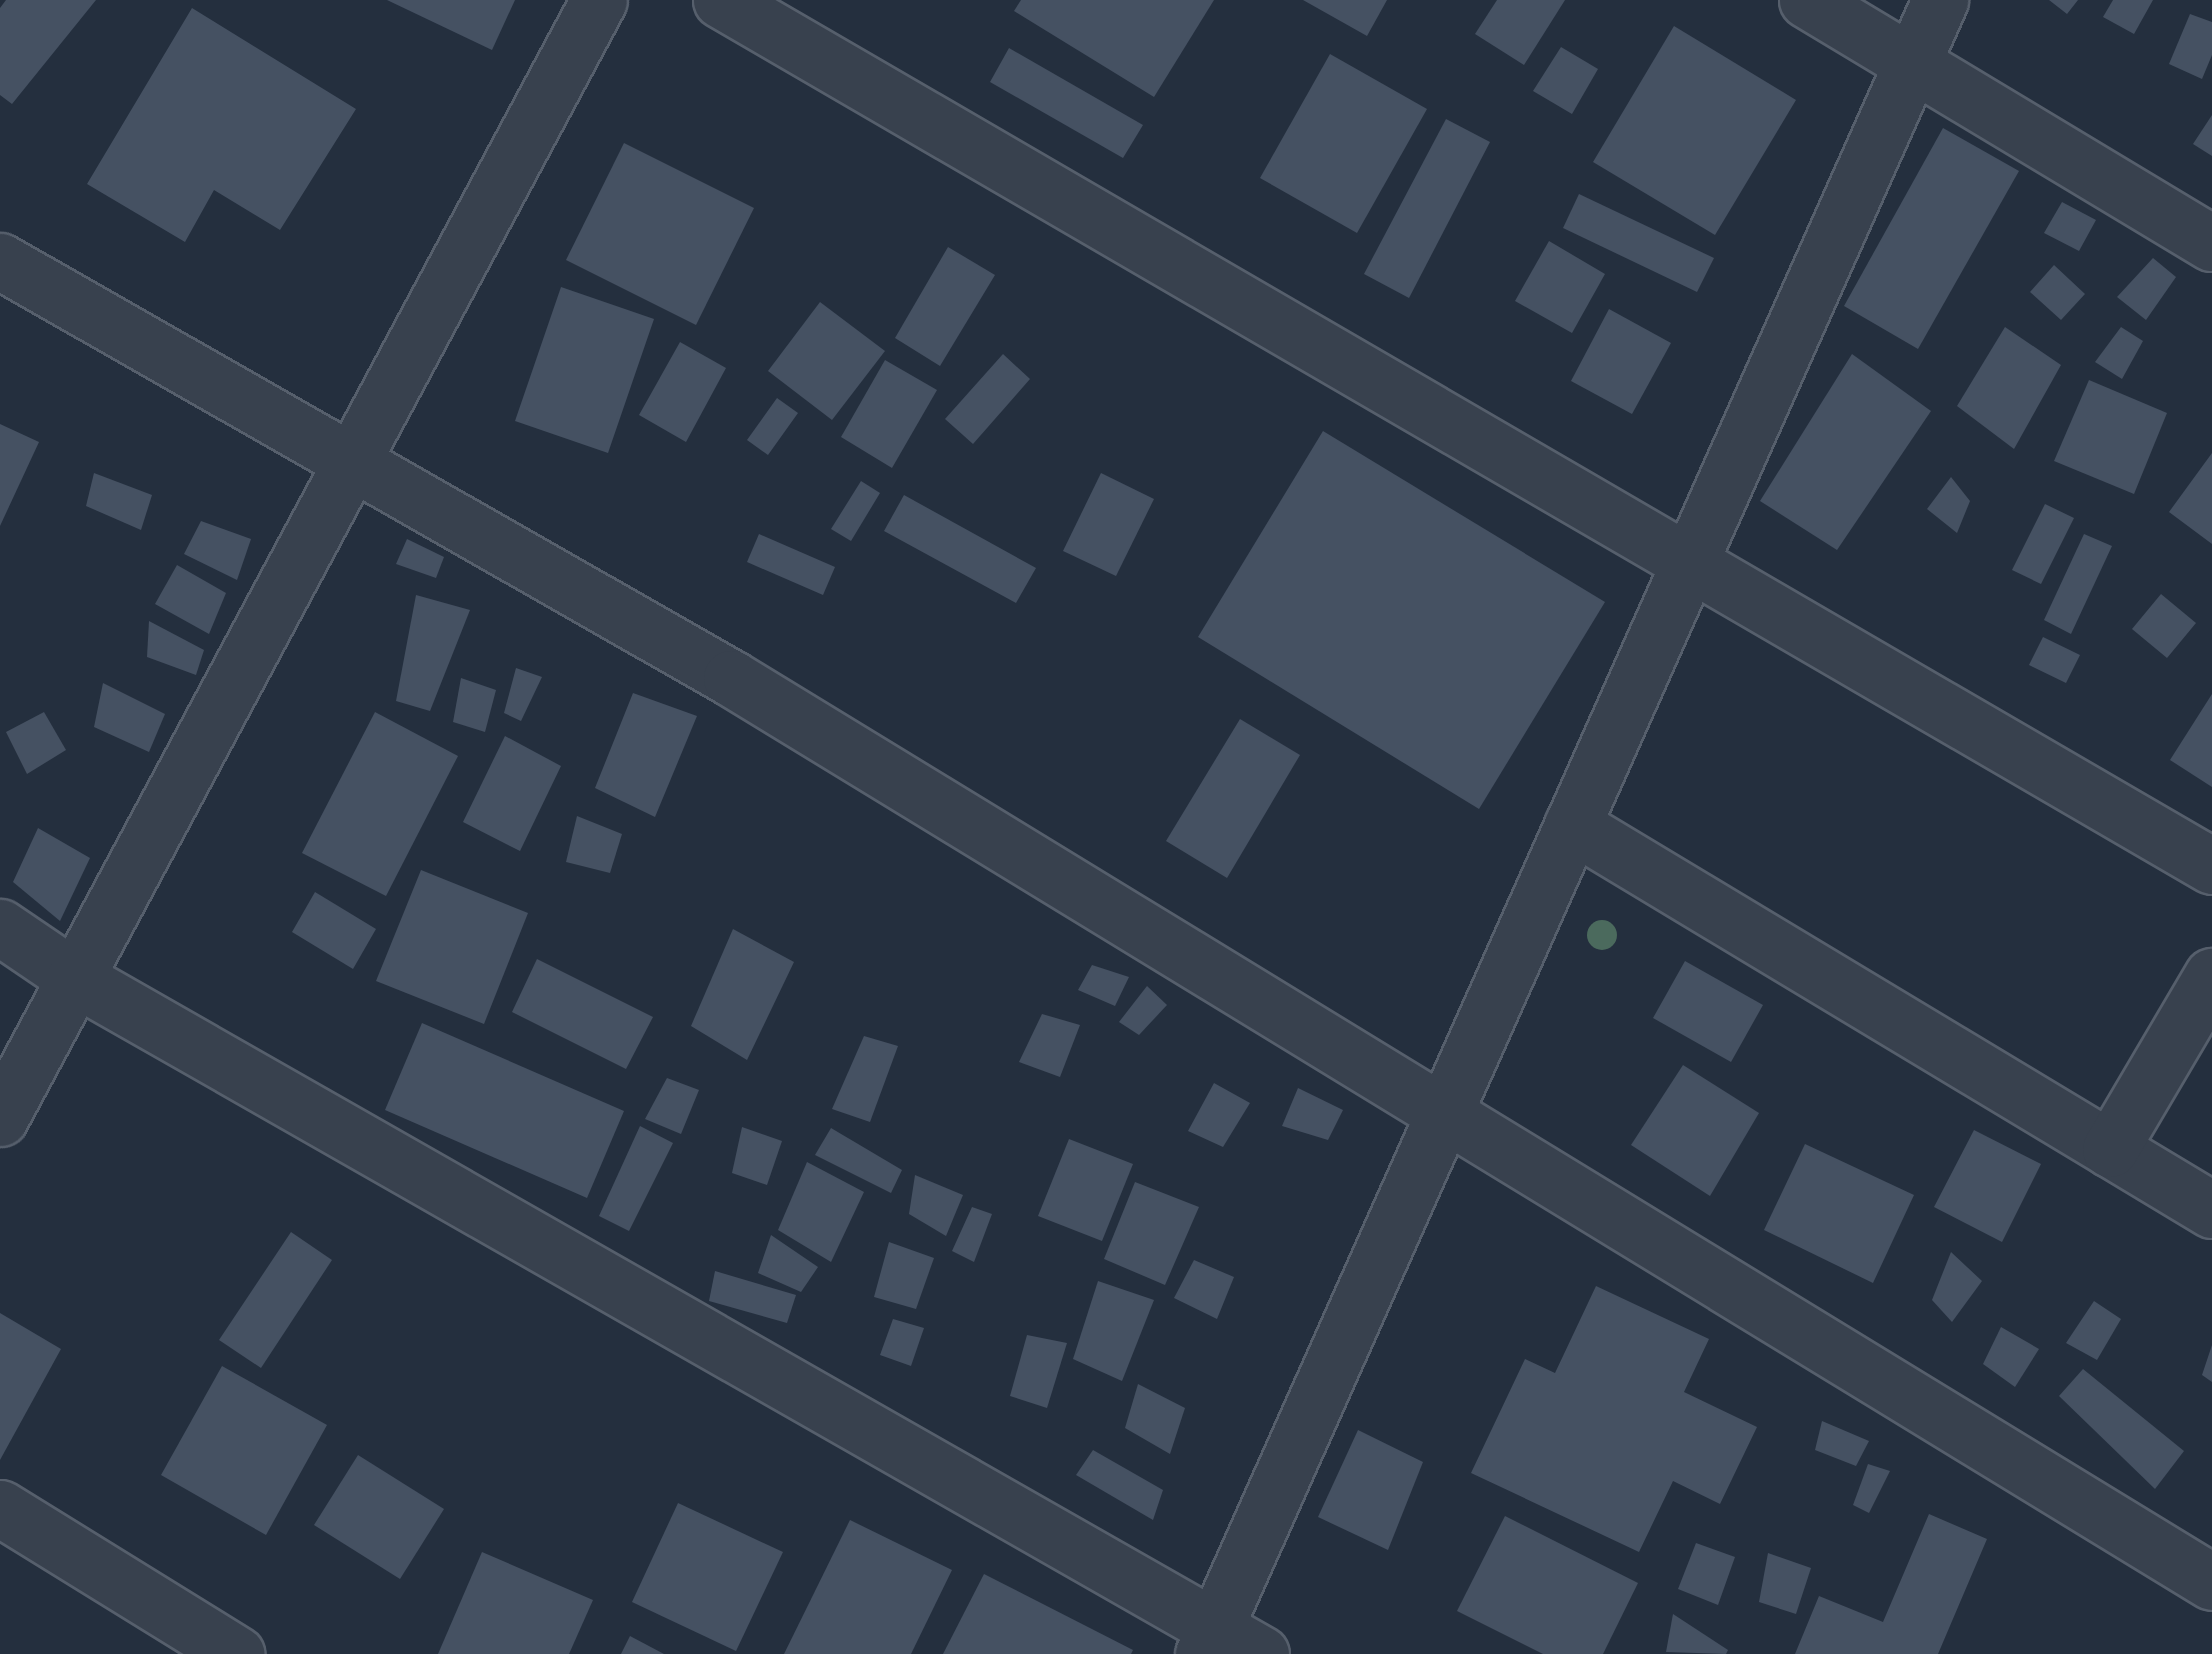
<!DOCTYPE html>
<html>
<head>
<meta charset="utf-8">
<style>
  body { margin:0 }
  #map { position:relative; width:2212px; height:1654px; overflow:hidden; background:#242f3e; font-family:Karla,sans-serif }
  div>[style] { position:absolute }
  .building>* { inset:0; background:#455162 }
  .roads { filter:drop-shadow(2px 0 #565f6c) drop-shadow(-2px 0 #565f6c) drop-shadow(0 2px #565f6c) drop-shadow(0 -2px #565f6c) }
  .minor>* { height:55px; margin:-27.5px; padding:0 27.5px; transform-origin:27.5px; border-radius:27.5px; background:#38414e }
  .trees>* { width:30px; height:30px; margin:-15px; border-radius:50%; background:#4b6a5d }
  span { translate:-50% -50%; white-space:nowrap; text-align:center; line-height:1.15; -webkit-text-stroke:9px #1d2633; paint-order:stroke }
</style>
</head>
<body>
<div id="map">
  <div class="building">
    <div style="clip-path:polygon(6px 0,96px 0,12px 104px,0 95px,0 8px)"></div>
    <div style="clip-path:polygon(387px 0,515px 0,492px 50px)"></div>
    <div style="clip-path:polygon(1021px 0,1214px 0,1154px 97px,1014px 11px)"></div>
    <div style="clip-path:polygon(1303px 0,1387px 0,1367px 36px)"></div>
    <div style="clip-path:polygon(1497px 0,1565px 0,1524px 65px,1475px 34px)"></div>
    <div style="clip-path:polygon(2049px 0,2078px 0,2067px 14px)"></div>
    <div style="clip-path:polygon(2113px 0,2153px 0,2134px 34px,2103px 17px)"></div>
    <div style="clip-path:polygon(192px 8px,356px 109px,280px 230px,214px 190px,185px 242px,87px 184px)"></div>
    <div style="clip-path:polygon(2190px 14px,2212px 22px,2212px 55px,2202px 79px,2169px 64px)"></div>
    <div style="clip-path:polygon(1674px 26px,1796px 100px,1715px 235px,1593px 162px)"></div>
    <div style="clip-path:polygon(1561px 47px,1598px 69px,1572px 114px,1533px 91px)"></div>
    <div style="clip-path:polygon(1009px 48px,1143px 125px,1123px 158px,990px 82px)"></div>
    <div style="clip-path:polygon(1330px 54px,1427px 109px,1357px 233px,1260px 178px)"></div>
    <div style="clip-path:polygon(2212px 115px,2212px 156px,2193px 144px)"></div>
    <div style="clip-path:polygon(1446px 119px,1490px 142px,1409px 298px,1364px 274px)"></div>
    <div style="clip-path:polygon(1943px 128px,2019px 171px,1918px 349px,1844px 306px)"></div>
    <div style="clip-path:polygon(624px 143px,754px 208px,696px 325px,566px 260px)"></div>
    <div style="clip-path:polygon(1579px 194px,1714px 258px,1697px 292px,1563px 228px)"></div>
    <div style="clip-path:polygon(2062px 202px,2096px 220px,2079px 251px,2044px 233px)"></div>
    <div style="clip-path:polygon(1549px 241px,1605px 274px,1572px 333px,1515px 301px)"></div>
    <div style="clip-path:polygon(948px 247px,995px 275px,940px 366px,895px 338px)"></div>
    <div style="clip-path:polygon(2153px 258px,2176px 277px,2146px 320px,2117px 297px)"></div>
    <div style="clip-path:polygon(2054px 265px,2085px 294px,2061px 320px,2030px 292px)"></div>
    <div style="clip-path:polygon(561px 287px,654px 319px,608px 453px,515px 421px)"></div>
    <div style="clip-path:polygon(820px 302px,885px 351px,832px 420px,768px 371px)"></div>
    <div style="clip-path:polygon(1609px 309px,1671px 343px,1632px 414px,1571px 381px)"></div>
    <div style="clip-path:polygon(2005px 327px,2061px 365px,2014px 449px,1957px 406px)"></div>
    <div style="clip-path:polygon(2121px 327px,2143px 341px,2122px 379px,2095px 362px)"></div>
    <div style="clip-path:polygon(680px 342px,726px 368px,686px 442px,639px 415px)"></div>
    <div style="clip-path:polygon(1003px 354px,1030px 379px,973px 444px,945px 419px)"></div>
    <div style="clip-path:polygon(1852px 354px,1931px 411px,1837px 550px,1760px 501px)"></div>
    <div style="clip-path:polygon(885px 360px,937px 390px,892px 468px,841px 437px)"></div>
    <div style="clip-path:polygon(2089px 380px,2167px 413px,2134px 494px,2054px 461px)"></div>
    <div style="clip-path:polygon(777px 398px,798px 413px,768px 455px,747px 440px)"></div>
    <div style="clip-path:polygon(0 424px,39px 442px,0 526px)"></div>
    <div style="clip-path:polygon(1323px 431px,1605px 602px,1479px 809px,1198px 637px)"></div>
    <div style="clip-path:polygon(2212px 453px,2212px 544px,2169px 512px)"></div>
    <div style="clip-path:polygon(94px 473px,152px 495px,141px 530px,86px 506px)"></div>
    <div style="clip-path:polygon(1101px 473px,1154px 499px,1116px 576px,1063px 551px)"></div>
    <div style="clip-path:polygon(1951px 477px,1970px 501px,1957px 533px,1927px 509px)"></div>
    <div style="clip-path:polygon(861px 481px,880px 493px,851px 541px,831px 529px)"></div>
    <div style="clip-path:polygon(904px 495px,1036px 568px,1016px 603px,884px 531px)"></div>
    <div style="clip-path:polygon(2045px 504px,2074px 518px,2041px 584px,2012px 570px)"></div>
    <div style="clip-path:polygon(201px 521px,251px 539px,237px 580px,184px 554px)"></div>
    <div style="clip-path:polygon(759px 534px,835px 567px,823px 595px,747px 562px)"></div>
    <div style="clip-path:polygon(2084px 534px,2112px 546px,2071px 634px,2044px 620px)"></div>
    <div style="clip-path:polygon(407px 539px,444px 557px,436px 578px,396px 564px)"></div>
    <div style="clip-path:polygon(177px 565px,226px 593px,209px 634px,155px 604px)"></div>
    <div style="clip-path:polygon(2161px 594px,2196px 623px,2167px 658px,2132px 629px)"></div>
    <div style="clip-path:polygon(416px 595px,470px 610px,430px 711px,396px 701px)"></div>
    <div style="clip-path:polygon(149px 621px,204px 650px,196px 675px,147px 657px)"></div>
    <div style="clip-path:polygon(2043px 637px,2080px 655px,2066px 683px,2029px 665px)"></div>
    <div style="clip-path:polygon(516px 668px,542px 677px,521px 721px,504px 713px)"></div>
    <div style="clip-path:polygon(461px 678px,496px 690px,485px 732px,453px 722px)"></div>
    <div style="clip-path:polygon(103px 683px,165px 714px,149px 752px,94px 727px)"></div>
    <div style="clip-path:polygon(633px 693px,697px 716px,655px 817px,595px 788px)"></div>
    <div style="clip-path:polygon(2212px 694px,2212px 787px,2170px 760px)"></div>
    <div style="clip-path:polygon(44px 712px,66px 750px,27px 774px,6px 732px)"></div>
    <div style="clip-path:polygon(375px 712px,458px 756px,386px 896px,302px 853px)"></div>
    <div style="clip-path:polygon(1240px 719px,1300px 755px,1227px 878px,1166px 841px)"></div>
    <div style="clip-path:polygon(505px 736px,561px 766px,520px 851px,463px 822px)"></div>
    <div style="clip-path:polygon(577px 816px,622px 834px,610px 873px,566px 862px)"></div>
    <div style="clip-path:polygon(38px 828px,90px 858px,60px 921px,13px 882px)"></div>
    <div style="clip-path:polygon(421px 870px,528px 913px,484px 1024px,376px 981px)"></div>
    <div style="clip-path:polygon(315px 892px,376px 929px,353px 969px,292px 932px)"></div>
    <div style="clip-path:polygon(733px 929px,794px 962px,747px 1060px,691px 1026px)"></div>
    <div style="clip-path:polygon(537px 959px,653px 1017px,626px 1069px,512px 1012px)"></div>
    <div style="clip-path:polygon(1685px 961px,1763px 1005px,1731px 1062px,1653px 1018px)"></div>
    <div style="clip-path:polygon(1092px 965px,1129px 977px,1115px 1006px,1078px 990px)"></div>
    <div style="clip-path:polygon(1147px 986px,1167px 1005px,1139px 1035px,1119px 1022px)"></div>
    <div style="clip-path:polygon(1042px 1014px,1080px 1025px,1060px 1077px,1019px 1062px)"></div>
    <div style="clip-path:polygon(422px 1023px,624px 1111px,587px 1198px,385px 1110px)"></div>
    <div style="clip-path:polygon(864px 1036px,898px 1046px,870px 1122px,832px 1109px)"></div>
    <div style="clip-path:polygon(1683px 1065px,1759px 1113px,1710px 1196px,1631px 1145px)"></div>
    <div style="clip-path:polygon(667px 1078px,699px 1090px,681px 1134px,645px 1119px)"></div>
    <div style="clip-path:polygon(1214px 1083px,1250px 1103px,1223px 1147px,1188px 1131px)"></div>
    <div style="clip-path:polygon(1298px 1088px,1343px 1110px,1328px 1140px,1282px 1126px)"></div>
    <div style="clip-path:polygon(640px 1126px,673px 1143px,629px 1231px,599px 1216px)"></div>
    <div style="clip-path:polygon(742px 1127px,782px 1141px,767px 1185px,732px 1173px)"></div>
    <div style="clip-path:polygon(831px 1128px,902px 1170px,891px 1193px,815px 1155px)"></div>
    <div style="clip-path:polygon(1974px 1130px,2041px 1164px,2002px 1242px,1934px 1207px)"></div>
    <div style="clip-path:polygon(1069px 1139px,1133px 1164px,1102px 1241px,1038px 1216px)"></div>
    <div style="clip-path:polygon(1805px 1144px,1914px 1195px,1873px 1283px,1764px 1230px)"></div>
    <div style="clip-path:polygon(807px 1162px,864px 1192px,831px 1262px,778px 1230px)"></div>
    <div style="clip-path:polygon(915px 1175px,963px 1195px,946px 1236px,909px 1214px)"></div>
    <div style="clip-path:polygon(1135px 1182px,1199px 1207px,1165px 1285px,1104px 1259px)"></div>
    <div style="clip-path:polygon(972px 1207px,992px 1214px,974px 1262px,952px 1251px)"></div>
    <div style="clip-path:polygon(291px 1232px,332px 1260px,261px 1368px,219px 1340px)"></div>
    <div style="clip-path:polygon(771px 1235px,818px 1267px,801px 1292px,758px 1273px)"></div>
    <div style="clip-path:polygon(889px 1242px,934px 1258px,916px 1309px,874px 1297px)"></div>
    <div style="clip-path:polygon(1951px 1252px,1982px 1281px,1952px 1322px,1932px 1300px)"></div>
    <div style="clip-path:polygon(1194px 1260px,1234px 1277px,1217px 1319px,1174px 1298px)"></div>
    <div style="clip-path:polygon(715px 1271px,796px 1295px,787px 1323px,709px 1301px)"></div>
    <div style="clip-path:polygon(1098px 1281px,1154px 1300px,1122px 1381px,1073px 1359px)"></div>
    <div style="clip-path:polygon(1596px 1286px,1709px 1339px,1684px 1392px,1757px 1427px,1720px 1504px,1673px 1481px,1639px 1552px,1471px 1473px,1525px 1359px,1555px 1373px)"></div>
    <div style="clip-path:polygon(2094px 1301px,2121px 1319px,2097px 1360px,2066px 1343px)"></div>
    <div style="clip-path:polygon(0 1313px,61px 1349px,0 1460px)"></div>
    <div style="clip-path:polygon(893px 1319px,924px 1328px,911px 1366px,880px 1355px)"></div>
    <div style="clip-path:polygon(2001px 1327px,2039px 1349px,2015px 1387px,1983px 1364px)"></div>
    <div style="clip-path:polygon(1027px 1335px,1067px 1343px,1047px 1408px,1010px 1396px)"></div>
    <div style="clip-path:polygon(2212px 1345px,2212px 1382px,2202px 1375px)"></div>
    <div style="clip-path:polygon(222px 1366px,327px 1425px,266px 1535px,161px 1475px)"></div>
    <div style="clip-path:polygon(2083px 1369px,2184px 1451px,2155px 1489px,2059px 1396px)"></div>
    <div style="clip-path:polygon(1138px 1384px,1185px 1408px,1170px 1454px,1125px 1428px)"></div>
    <div style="clip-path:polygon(1822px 1421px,1869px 1441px,1856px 1466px,1815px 1450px)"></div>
    <div style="clip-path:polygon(1358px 1430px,1423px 1462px,1388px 1550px,1318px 1517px)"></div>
    <div style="clip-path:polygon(1093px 1450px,1163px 1490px,1153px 1520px,1076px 1475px)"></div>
    <div style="clip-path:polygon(358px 1455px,444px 1509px,400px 1579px,314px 1525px)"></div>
    <div style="clip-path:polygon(1868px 1464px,1890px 1471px,1869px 1513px,1853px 1505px)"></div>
    <div style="clip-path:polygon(678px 1503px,783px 1552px,736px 1651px,632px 1602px)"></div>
    <div style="clip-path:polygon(1929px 1514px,1987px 1539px,1938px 1654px,1795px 1654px,1819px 1596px,1883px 1622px)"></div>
    <div style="clip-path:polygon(1505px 1516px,1638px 1583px,1603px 1654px,1543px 1654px,1457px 1611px)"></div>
    <div style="clip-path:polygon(850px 1520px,952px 1570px,911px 1654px,784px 1654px)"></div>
    <div style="clip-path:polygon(1696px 1543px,1735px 1557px,1718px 1605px,1678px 1589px)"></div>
    <div style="clip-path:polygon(482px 1552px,593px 1600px,569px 1654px,438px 1654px)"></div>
    <div style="clip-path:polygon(1768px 1553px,1811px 1568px,1796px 1614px,1759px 1602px)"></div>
    <div style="clip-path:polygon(984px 1574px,1133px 1650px,1131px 1654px,943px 1654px)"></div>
    <div style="clip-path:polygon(1673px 1614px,1728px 1650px,1726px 1654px,1666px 1652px)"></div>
    <div style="clip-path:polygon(630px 1636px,664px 1654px,621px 1654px)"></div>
  </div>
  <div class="roads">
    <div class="minor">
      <div style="left:721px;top:0;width:1724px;rotate:30.15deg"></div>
      <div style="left:1807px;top:0;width:472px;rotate:31deg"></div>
      <div style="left:0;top:261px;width:842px;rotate:29.7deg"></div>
      <div style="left:731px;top:678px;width:1735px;rotate:31.4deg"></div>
      <div style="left:1572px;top:825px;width:747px;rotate:31.03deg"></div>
      <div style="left:0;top:927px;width:91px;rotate:34.2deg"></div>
      <div style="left:75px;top:978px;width:1365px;rotate:29.68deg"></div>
      <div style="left:0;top:1118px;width:1268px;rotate:-61.82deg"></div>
      <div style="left:2110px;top:1149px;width:201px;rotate:-59.5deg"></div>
      <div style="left:0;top:1508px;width:278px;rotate:31.7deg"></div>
      <div style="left:1203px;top:1654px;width:1811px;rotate:-65.98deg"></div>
    </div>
  </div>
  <div class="trees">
    <div style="left:1602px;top:935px"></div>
  </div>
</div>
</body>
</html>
